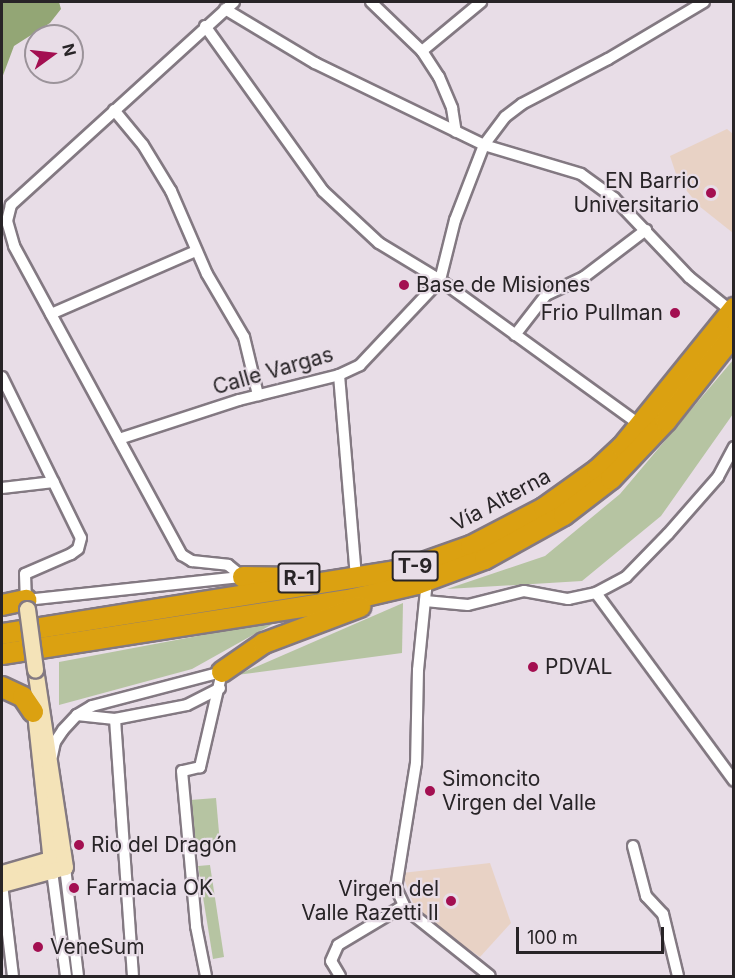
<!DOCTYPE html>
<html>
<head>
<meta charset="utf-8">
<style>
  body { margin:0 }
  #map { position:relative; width:735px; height:978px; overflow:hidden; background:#e8dde7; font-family:Inter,sans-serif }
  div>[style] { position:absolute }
  .education>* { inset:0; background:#e8d2c5 }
  .green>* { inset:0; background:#b6c4a2 }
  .forest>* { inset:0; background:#93a675 }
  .roads { filter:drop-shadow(2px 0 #837982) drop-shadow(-2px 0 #837982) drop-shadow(0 2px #837982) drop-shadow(0 -2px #837982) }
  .street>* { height:10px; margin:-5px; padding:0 5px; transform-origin:5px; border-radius:5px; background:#fff }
  .secondary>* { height:15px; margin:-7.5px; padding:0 7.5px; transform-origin:7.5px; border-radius:7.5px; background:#f4e3b8 }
  .highway>* { height:20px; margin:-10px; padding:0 10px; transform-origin:10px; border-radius:10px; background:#dba111 }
  .bridges { filter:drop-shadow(2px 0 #837982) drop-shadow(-2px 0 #837982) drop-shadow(0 2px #837982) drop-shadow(0 -2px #837982) }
  .secondary-bridge>* { height:15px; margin:-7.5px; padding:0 7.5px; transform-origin:7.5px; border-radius:7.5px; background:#f4e3b8 }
  .dots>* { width:16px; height:16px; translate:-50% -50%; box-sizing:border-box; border:3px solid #e8dde7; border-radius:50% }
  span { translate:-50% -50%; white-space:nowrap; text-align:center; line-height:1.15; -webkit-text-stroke:4.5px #e8dde7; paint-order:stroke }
  .shield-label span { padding:2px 4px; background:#e8dde7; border:2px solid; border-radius:4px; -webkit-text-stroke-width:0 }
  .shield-label { font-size:20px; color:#282427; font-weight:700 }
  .poi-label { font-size:21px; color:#282427 }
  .right { translate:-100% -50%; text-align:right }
  .left { translate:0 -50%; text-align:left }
  .street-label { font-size:21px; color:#282427 }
  .frame { position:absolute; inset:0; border:3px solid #282427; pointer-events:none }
  .north { position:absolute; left:24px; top:24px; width:60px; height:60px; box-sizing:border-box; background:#e8dde7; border:2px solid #9b939a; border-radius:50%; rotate:75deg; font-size:16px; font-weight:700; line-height:24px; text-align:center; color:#282427 }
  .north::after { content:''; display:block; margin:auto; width:21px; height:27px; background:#a30f51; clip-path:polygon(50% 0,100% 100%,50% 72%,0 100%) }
  .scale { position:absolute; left:516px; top:927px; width:148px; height:27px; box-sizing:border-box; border:3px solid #282427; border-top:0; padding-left:8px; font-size:18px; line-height:21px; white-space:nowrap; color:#282427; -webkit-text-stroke:4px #e8dde7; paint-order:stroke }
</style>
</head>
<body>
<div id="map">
  <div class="education">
    <div style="clip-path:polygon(727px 129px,733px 134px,733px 233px,699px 206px,678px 180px,670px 156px)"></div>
    <div style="clip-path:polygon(490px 863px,511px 923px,480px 957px,417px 914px,402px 873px)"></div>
  </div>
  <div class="green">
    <div style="clip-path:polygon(733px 360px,733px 414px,661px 516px,582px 581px,447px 589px,545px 556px,620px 494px)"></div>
    <div style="clip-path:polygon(403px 603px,402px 653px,237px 675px)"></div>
    <div style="clip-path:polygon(278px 621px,192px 669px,59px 705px,59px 662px)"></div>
    <div style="clip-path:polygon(216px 798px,220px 844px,194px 846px,190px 800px)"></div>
    <div style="clip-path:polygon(210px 865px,224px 957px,213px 959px,198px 866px)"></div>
  </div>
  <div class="forest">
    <div style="clip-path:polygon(2px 2px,59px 2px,61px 9px,50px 23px,14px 46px,2px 78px)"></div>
  </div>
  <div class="roads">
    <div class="street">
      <div style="left:234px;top:2px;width:302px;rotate:137.7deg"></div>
      <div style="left:11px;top:205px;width:16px;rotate:104deg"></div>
      <div style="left:7px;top:221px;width:26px;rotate:74deg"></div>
      <div style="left:14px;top:246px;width:352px;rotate:61.5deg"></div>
      <div style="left:182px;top:555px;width:12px;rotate:31deg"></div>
      <div style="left:192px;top:561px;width:36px;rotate:6deg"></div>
      <div style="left:228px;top:565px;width:19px;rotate:39deg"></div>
      <div style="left:371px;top:2px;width:71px;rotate:43.9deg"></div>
      <div style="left:422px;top:51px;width:31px;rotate:57deg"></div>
      <div style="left:439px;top:77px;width:34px;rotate:67deg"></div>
      <div style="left:452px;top:108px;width:24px;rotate:81deg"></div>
      <div style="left:704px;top:2px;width:112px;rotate:149.3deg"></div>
      <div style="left:608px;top:59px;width:97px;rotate:152.4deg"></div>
      <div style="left:522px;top:104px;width:21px;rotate:143deg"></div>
      <div style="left:505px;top:117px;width:35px;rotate:127deg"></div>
      <div style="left:484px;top:145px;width:101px;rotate:16.6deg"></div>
      <div style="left:581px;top:174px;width:41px;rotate:36deg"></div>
      <div style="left:614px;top:198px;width:109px;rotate:46.5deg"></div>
      <div style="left:689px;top:277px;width:54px;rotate:39deg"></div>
      <div style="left:225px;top:9px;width:105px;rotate:31deg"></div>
      <div style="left:315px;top:63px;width:188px;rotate:25.9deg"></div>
      <div style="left:484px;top:145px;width:80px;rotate:111.1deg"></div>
      <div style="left:455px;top:220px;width:62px;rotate:104deg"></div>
      <div style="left:205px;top:26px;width:203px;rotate:54.4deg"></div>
      <div style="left:323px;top:191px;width:76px;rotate:42.9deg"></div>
      <div style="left:379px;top:243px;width:71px;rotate:31.2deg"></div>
      <div style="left:440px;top:280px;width:247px;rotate:35.9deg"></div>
      <div style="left:422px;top:51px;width:77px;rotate:-39.7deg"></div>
      <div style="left:114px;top:110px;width:45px;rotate:50.4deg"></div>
      <div style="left:143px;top:145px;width:54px;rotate:58.7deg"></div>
      <div style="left:171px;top:191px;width:90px;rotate:66.6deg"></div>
      <div style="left:207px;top:274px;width:73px;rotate:59.6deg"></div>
      <div style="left:244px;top:337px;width:60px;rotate:76.4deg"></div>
      <div style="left:51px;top:314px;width:158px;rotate:-23.5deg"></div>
      <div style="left:515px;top:335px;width:51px;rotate:-52.2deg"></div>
      <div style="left:546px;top:295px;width:42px;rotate:-25.3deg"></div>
      <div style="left:584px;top:277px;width:78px;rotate:-37.2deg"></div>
      <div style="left:339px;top:375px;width:204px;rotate:85.2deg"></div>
      <div style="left:2px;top:377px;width:179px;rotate:63.9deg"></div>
      <div style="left:81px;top:538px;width:11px;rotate:105deg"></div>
      <div style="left:78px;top:549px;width:9px;rotate:144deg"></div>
      <div style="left:71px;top:554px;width:50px;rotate:156.5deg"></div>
      <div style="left:25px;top:574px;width:26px;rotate:88deg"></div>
      <div style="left:26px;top:600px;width:218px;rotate:-6.1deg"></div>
      <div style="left:119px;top:439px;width:126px;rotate:-18deg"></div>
      <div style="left:239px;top:400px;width:103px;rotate:-14deg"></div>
      <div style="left:339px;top:375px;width:23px;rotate:-25deg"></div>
      <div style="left:360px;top:365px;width:117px;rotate:-46.7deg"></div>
      <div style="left:2px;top:488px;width:52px;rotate:-6.6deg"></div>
      <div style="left:427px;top:580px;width:90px;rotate:95.7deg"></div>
      <div style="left:418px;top:670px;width:93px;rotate:91.2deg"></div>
      <div style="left:416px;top:763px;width:127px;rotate:99.1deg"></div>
      <div style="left:396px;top:888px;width:23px;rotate:65deg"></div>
      <div style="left:406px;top:909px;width:107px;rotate:38.6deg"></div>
      <div style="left:596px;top:593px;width:233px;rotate:53.7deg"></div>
      <div style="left:425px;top:601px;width:43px;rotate:5.3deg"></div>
      <div style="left:468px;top:605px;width:58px;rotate:-14deg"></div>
      <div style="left:524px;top:591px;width:45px;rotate:10.3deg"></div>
      <div style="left:568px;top:599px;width:29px;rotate:-12deg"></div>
      <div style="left:596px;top:593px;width:34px;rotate:-28deg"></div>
      <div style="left:626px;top:577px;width:60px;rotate:-45.7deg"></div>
      <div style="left:668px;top:534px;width:76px;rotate:-48.7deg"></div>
      <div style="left:718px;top:477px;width:34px;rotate:-62deg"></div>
      <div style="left:77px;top:715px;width:38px;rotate:6deg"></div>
      <div style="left:115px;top:719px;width:73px;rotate:-11deg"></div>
      <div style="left:187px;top:705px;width:37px;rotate:-27deg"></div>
      <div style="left:115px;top:719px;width:258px;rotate:86deg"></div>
      <div style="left:52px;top:756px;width:14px;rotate:-78deg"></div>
      <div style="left:55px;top:742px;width:14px;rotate:-56deg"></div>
      <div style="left:63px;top:730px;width:21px;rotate:-47deg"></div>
      <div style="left:77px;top:715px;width:17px;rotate:-31deg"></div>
      <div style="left:92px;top:706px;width:134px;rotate:-14.7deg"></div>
      <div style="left:222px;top:672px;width:98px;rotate:103deg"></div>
      <div style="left:200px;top:767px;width:18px;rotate:167deg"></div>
      <div style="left:182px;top:771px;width:156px;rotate:84.8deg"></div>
      <div style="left:196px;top:926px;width:51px;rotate:78.7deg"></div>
      <div style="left:633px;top:846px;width:52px;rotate:75.4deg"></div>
      <div style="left:646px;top:896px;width:25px;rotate:47deg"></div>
      <div style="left:663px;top:914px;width:64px;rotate:76.4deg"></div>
      <div style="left:65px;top:867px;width:110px;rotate:83.2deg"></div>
      <div style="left:52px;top:871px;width:106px;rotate:82.4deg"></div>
      <div style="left:2px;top:884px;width:93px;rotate:83.2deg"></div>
      <div style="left:340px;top:976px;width:17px;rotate:-121deg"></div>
      <div style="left:331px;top:961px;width:17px;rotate:-66deg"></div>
      <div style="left:338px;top:945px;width:76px;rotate:-31deg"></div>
    </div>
    <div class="secondary">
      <div style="left:34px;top:703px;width:169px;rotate:83.9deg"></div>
      <div style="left:2px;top:873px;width:60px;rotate:-16.3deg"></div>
      <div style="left:2px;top:884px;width:65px;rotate:-15.1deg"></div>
      <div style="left:65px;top:867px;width:200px;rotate:-98.6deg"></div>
    </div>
    <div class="highway">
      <div style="left:243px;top:577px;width:53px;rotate:1.1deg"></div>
      <div style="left:2px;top:605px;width:25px;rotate:-12deg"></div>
      <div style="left:2px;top:634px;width:409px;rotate:-9.1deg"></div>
      <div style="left:406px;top:569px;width:69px;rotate:-19.5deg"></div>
      <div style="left:471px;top:546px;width:82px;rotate:-27.5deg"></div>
      <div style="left:544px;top:508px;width:65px;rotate:-35.6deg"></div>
      <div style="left:597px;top:470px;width:34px;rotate:-43deg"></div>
      <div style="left:622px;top:447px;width:179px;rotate:-51.1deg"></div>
      <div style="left:2px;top:654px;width:355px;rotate:-8.9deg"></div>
      <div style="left:353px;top:599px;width:66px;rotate:-13.2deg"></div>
      <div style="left:417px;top:584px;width:72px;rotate:-20.2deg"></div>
      <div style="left:485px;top:559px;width:90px;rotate:-29.1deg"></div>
      <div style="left:564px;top:515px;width:59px;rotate:-37.5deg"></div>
      <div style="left:611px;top:479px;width:80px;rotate:-46.5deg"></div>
      <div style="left:666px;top:421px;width:110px;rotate:-51.7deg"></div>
      <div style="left:222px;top:672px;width:51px;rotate:-34.6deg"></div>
      <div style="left:264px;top:643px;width:103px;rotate:-20.6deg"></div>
      <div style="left:2px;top:687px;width:23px;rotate:25deg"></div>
      <div style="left:23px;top:697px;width:18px;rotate:56deg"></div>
    </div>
  </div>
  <div class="bridges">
    <div class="secondary-bridge">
      <div style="left:27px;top:609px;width:61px;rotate:82.4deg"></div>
    </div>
  </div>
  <div class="dots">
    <div style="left:711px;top:193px;background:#a30f51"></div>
    <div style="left:404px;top:285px;background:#a30f51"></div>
    <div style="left:675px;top:313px;background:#a30f51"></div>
    <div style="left:533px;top:667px;background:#a30f51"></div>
    <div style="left:430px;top:791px;background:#a30f51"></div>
    <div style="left:79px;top:845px;background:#a30f51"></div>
    <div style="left:74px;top:888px;background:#a30f51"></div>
    <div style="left:451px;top:901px;background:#a30f51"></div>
    <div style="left:38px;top:947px;background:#a30f51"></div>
  </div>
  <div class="shield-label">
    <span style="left:415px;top:566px">T-9</span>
    <span style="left:299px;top:578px">R-1</span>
  </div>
  <div class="poi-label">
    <span class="right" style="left:699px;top:193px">EN Barrio<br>Universitario</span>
    <span class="left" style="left:416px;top:285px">Base de Misiones</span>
    <span class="right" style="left:663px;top:313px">Frio Pullman</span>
    <span class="left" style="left:545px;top:667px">PDVAL</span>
    <span class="left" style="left:442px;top:791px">Simoncito<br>Virgen del Valle</span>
    <span class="left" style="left:91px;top:845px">Rio del Dragón</span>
    <span class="left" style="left:86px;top:888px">Farmacia OK</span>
    <span class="right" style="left:439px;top:901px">Virgen del<br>Valle Razetti II</span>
    <span class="left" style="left:50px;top:947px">VeneSum</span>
  </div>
  <div class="street-label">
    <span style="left:273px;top:371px;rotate:-16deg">Calle Vargas</span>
    <span style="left:501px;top:500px;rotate:-28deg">Vía Alterna</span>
  </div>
  <div class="frame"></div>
  <div class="north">N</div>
  <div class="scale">100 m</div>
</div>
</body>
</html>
